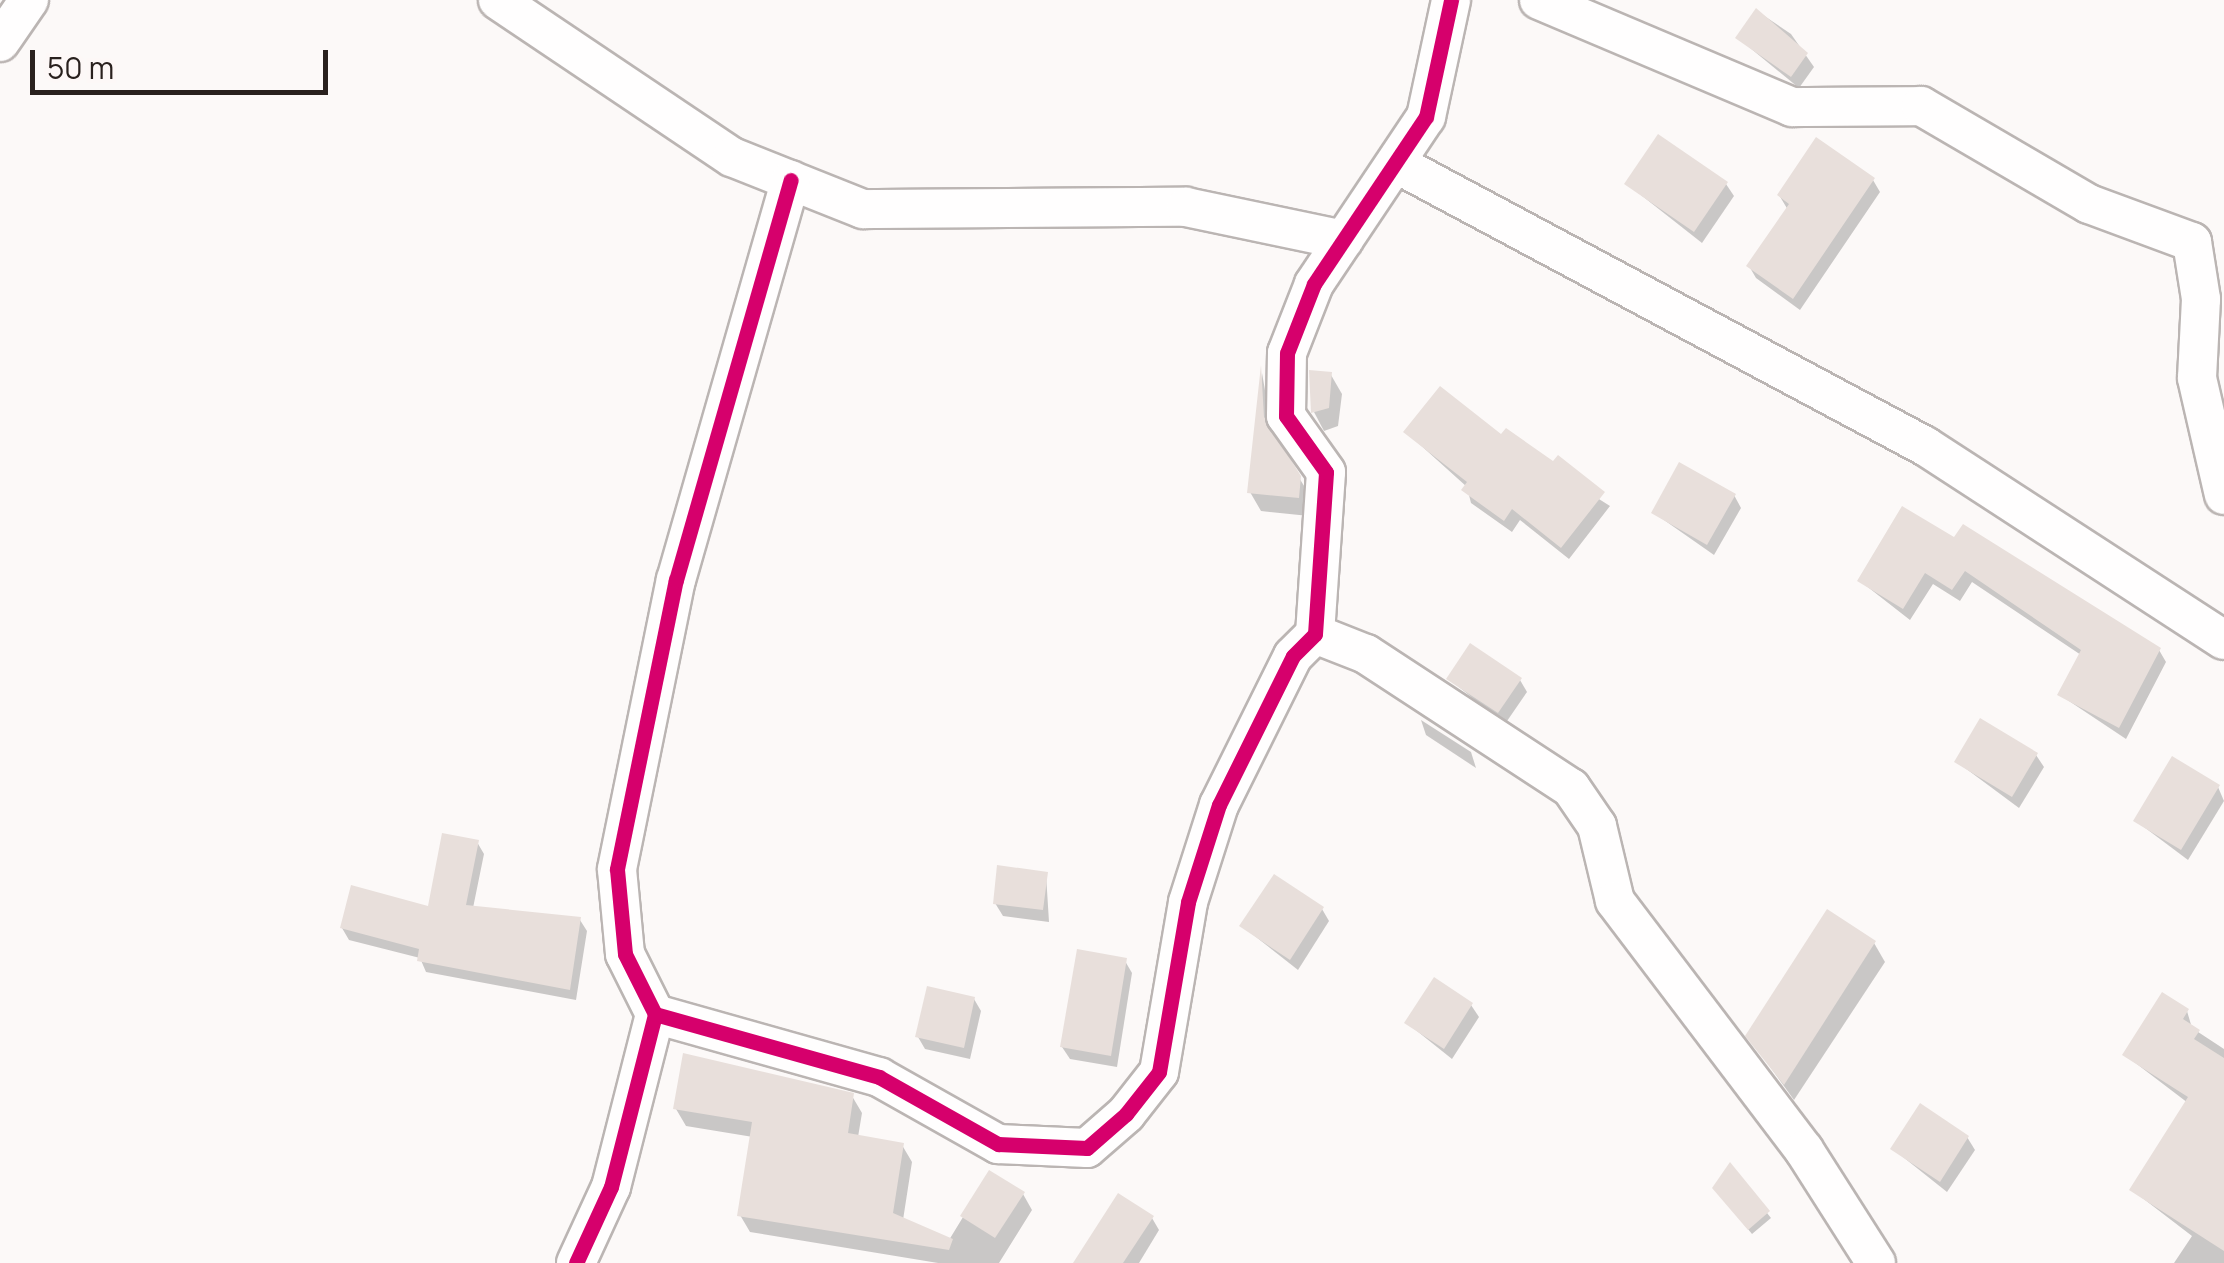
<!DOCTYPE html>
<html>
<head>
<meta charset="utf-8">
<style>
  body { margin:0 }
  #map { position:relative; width:2224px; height:1263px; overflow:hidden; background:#fcf9f8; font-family:Manrope,sans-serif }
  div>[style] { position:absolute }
  .shadow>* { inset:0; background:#0003 }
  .building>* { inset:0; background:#e8dfdb }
  .roads { filter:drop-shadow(2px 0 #bbb5b3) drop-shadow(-2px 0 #bbb5b3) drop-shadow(0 2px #bbb5b3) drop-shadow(0 -2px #bbb5b3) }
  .minor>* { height:38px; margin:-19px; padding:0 19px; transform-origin:19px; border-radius:19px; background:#fffefe }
  .cycleway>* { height:15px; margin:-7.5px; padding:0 7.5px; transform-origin:7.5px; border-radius:7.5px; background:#d6006c }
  span { translate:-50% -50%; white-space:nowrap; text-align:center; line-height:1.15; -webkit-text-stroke:8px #fdf8f7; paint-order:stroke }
  .scale { position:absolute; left:30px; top:50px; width:298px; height:45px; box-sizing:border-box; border:5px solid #29211e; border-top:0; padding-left:12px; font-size:30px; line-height:35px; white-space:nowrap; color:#29211e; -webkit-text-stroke:8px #fdf8f7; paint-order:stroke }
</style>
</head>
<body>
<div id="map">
  <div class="shadow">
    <div style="clip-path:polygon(1757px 11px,1791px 34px,1814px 67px,1799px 88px,1738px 38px)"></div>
    <div style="clip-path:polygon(1873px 180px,1880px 192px,1800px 310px,1756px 278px,1749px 266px,1788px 210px,1779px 195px)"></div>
    <div style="clip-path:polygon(1627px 184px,1726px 184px,1734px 196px,1702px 243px)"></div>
    <div style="clip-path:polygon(1262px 373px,1273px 436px,1311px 497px,1309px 516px,1261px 511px,1250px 492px)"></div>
    <div style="clip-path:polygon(1331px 375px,1342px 394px,1338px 426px,1324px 431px,1314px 412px)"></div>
    <div style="clip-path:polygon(1406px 432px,1502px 438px,1610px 506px,1569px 559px,1520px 520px,1512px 532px,1471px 503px,1467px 487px)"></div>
    <div style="clip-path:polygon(1734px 495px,1741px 508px,1714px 555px,1654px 513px)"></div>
    <div style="clip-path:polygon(1955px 541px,2159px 650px,2166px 662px,2126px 739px,2060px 695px,2081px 655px,1972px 582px,1960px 601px,1933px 584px,1910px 620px,1860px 581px)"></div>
    <div style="clip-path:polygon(1449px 679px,1520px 680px,1527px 692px,1505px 724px)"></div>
    <div style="clip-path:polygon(1421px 720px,1471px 752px,1476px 768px,1426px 735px)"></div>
    <div style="clip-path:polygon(2036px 755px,2044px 767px,2019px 808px,1957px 762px)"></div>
    <div style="clip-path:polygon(2218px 787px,2224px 801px,2188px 860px,2136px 821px)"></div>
    <div style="clip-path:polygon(477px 842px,484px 854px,473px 908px,580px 920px,587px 931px,576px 1000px,426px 972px,420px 958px,349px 940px,342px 928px,430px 909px)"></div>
    <div style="clip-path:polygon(1046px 874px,1049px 922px,1003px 916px,995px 903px)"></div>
    <div style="clip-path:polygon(1322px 909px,1329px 921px,1298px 970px,1242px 926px)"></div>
    <div style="clip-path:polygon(1874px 943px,1885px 962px,1794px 1100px,1748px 1036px)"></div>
    <div style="clip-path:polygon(1125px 961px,1132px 973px,1117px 1067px,1070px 1059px,1062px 1047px)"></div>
    <div style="clip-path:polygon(974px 999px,981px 1011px,970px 1059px,925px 1049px,918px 1037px)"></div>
    <div style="clip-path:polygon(1471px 1005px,1479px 1017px,1452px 1059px,1407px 1023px)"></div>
    <div style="clip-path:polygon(2187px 1011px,2192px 1028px,2224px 1049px,2224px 1263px,2174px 1263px,2192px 1236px,2132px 1190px,2188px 1103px,2125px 1055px)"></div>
    <div style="clip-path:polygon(852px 1096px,862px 1113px,858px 1137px,902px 1145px,912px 1162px,903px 1220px,949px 1240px,990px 1173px,1023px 1194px,1032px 1210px,999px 1263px,938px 1263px,750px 1232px,740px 1215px,753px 1137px,686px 1126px,676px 1109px)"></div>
    <div style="clip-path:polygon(1967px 1137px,1975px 1150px,1947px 1192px,1893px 1149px)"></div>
    <div style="clip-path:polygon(1730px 1166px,1771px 1218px,1752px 1234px,1719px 1194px)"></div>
    <div style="clip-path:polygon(1152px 1218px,1159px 1230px,1139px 1263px,1076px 1263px)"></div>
  </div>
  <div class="building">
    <div style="clip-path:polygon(1756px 8px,1808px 53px,1791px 77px,1735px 38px)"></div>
    <div style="clip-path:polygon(1658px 134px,1728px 182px,1694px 232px,1624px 184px)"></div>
    <div style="clip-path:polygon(1816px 137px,1875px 178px,1793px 299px,1746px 266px,1789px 204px,1777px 195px)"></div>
    <div style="clip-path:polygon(1261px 365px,1264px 417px,1301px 476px,1299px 498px,1247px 493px)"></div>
    <div style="clip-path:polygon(1309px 370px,1332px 372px,1329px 408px,1311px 413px)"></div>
    <div style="clip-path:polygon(1440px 386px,1501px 434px,1506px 428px,1553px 461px,1558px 455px,1605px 492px,1561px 548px,1512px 509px,1504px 521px,1461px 490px,1467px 482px,1403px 432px)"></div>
    <div style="clip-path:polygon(1679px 462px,1736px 494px,1707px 545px,1651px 513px)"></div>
    <div style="clip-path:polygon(1902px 506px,1954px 537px,1963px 524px,2161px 648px,2119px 728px,2057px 695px,2081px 650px,1965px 571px,1952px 590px,1925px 573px,1903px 609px,1857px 581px)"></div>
    <div style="clip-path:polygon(1470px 643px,1522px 678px,1498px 713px,1446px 679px)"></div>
    <div style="clip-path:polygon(1980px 718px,2038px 753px,2012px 797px,1954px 762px)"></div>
    <div style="clip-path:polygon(2172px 756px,2220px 785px,2181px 850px,2133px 821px)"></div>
    <div style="clip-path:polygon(442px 833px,479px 840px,466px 905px,581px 917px,570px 990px,417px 961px,419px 949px,340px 928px,351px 885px,428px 906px)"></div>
    <div style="clip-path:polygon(997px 865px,1048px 872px,1043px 910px,993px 904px)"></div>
    <div style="clip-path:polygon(1274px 874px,1324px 907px,1290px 960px,1239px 926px)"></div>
    <div style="clip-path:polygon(1827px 909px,1876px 941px,1784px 1085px,1745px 1036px)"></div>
    <div style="clip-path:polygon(1077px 949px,1127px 958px,1111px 1056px,1060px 1047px)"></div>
    <div style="clip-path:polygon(1434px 977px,1473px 1003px,1444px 1049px,1404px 1023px)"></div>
    <div style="clip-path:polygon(927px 986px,975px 997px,964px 1048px,915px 1037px)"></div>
    <div style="clip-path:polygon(2162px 992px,2189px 1009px,2183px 1019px,2200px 1030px,2194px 1039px,2224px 1058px,2224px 1251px,2129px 1190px,2188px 1097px,2122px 1055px)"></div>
    <div style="clip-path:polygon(683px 1053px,854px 1093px,848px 1133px,904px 1143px,893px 1213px,953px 1239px,949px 1250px,737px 1216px,752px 1122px,673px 1109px)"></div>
    <div style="clip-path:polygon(1920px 1103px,1969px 1136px,1940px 1182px,1890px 1149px)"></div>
    <div style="clip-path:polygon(1730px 1162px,1770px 1211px,1748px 1230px,1712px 1188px)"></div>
    <div style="clip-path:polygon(989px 1170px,1025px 1192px,995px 1238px,960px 1216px)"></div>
    <div style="clip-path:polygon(1118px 1193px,1154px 1216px,1123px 1263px,1073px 1263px)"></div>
  </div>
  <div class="roads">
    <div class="minor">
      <div style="left:498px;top:0;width:282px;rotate:33.9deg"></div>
      <div style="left:732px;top:157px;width:141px;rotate:21.7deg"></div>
      <div style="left:863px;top:209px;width:323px;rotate:-0.4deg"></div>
      <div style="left:1186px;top:207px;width:161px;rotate:11.8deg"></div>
      <div style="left:1539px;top:0;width:275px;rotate:22.9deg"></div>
      <div style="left:1792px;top:107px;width:129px;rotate:-0.4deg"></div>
      <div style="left:1921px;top:106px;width:194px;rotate:30.3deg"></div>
      <div style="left:2089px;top:204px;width:110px;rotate:20.3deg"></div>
      <div style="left:2192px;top:242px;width:58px;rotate:81deg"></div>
      <div style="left:2201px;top:299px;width:79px;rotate:92.9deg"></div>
      <div style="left:2197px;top:378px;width:120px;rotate:77deg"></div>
      <div style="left:0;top:42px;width:51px;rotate:-55.4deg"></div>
      <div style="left:1397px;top:164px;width:599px;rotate:28.11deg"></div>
      <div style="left:1925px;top:446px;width:356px;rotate:33deg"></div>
      <div style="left:1315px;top:634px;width:55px;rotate:21.4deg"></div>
      <div style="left:1366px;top:654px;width:245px;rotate:33.2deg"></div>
      <div style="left:1571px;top:788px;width:46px;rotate:55.6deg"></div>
      <div style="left:1597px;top:826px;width:77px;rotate:76.5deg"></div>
      <div style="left:1615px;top:901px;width:313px;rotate:52.8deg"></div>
      <div style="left:1804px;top:1150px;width:134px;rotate:57.5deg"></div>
      <div style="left:655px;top:1014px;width:233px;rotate:15.7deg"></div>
      <div style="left:879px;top:1077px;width:137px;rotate:29.4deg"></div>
      <div style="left:998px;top:1144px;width:89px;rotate:2.6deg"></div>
      <div style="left:1087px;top:1148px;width:52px;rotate:-41.1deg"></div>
      <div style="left:1126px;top:1114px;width:53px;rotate:-51.8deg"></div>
      <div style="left:1159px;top:1072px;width:172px;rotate:-80.3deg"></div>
      <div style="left:1188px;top:902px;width:102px;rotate:-72.3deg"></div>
      <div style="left:1219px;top:805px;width:166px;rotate:-63.6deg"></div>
      <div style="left:1293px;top:656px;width:31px;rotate:-45deg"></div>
      <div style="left:1315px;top:634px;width:162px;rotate:-86.1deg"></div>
      <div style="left:1326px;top:472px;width:69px;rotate:-125.5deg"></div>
      <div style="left:1286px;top:416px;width:63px;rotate:-89.1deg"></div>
      <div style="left:1287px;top:353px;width:74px;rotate:-68.6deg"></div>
      <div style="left:1314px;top:284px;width:201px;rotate:-56.2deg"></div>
      <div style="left:1426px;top:117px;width:120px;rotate:-77.9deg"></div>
      <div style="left:576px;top:1263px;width:84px;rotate:-65.3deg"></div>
      <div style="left:611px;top:1187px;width:179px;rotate:-75.7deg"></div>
      <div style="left:655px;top:1014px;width:67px;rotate:-116.6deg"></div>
      <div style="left:625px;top:954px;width:85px;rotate:-95.4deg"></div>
      <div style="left:617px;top:869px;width:295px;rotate:-78.5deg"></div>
      <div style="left:676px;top:580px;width:416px;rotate:-74deg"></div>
    </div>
  </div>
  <div class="cycleway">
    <div style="left:655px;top:1014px;width:233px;rotate:15.7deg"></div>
    <div style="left:879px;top:1077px;width:137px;rotate:29.4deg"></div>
    <div style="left:998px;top:1144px;width:89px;rotate:2.6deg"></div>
    <div style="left:1087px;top:1148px;width:52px;rotate:-41.1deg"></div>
    <div style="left:1126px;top:1114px;width:53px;rotate:-51.8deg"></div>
    <div style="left:1159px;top:1072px;width:172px;rotate:-80.3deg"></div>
    <div style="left:1188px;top:902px;width:102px;rotate:-72.3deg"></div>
    <div style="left:1219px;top:805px;width:166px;rotate:-63.6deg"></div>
    <div style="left:1293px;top:656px;width:31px;rotate:-45deg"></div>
    <div style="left:1315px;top:634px;width:162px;rotate:-86.1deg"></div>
    <div style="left:1326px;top:472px;width:69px;rotate:-125.5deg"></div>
    <div style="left:1286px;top:416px;width:63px;rotate:-89.1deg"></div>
    <div style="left:1287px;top:353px;width:74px;rotate:-68.6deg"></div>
    <div style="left:1314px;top:284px;width:201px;rotate:-56.2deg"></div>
    <div style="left:1426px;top:117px;width:120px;rotate:-77.9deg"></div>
    <div style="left:576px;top:1263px;width:84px;rotate:-65.3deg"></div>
    <div style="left:611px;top:1187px;width:179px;rotate:-75.7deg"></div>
    <div style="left:655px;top:1014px;width:67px;rotate:-116.6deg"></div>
    <div style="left:625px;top:954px;width:85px;rotate:-95.4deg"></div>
    <div style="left:617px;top:869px;width:295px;rotate:-78.5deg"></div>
    <div style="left:676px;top:580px;width:416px;rotate:-74deg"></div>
  </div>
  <div class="scale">50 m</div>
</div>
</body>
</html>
